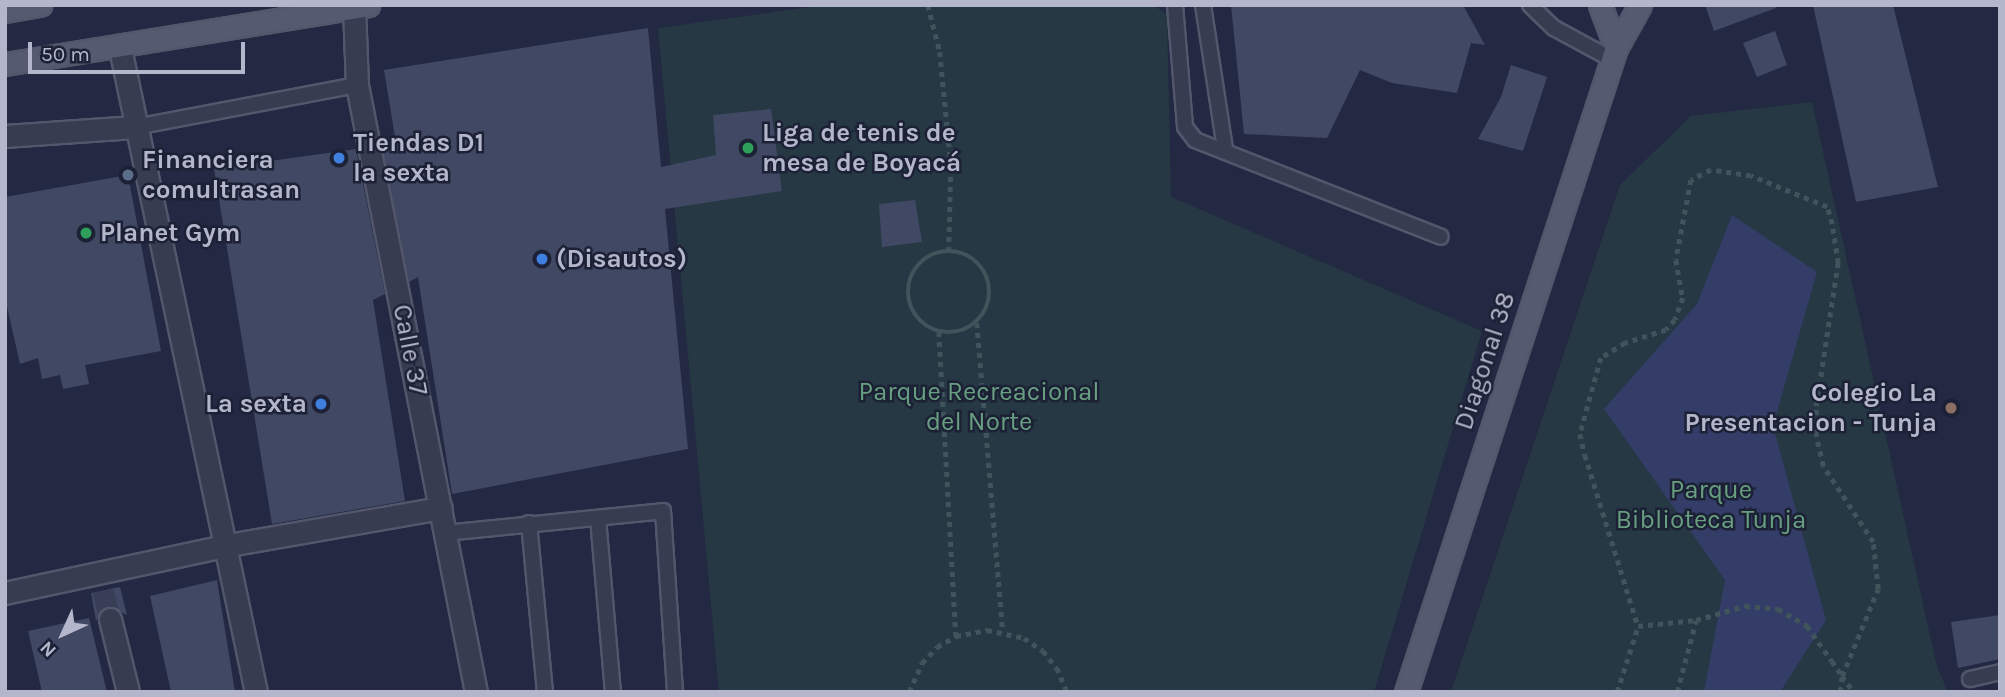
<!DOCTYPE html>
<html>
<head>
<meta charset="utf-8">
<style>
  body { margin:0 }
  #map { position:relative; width:2005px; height:697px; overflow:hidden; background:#232942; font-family:Karla,sans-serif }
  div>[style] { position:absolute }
  .green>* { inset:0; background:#253843 }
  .water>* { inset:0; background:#333d68 }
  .building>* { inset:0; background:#414864 }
  .minor-tunnel>* { height:21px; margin-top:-10.5px; transform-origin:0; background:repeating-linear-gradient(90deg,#393e57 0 21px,transparent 0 31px) }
  .path>* { height:4.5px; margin-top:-2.25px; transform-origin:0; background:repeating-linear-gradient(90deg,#40545c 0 5px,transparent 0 10px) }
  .path>.ring { margin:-2.25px; padding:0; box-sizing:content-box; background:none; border:4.5px solid #40545c; border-radius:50% }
  .roads { filter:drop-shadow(2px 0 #52576c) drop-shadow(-2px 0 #52576c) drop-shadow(0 2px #52576c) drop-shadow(0 -2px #52576c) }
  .service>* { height:14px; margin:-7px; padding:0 7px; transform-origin:7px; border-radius:7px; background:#373c51 }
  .minor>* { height:21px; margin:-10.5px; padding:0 10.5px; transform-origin:10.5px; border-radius:10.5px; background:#373c51 }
  .primary>* { height:21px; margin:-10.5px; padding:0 10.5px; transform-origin:10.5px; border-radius:10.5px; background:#555a71 }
  .dots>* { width:19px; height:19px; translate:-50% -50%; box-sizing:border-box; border:4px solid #1c2136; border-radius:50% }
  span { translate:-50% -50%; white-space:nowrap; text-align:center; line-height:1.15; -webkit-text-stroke:5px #1c2136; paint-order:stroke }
  .poi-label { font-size:26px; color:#b4b7cc; font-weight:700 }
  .left { translate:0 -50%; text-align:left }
  .right { translate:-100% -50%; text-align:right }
  .street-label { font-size:26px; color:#b4b7cc }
  .park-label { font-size:26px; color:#689f81 }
  .frame { position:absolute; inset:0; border:7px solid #b4b7cc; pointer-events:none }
  .north { position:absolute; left:28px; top:599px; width:70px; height:70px; -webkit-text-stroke:5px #1c2136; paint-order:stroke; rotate:225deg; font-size:19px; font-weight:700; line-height:28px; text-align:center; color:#b4b7cc }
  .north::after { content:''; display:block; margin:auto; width:24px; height:32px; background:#b4b7cc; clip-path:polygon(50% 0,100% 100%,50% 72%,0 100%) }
  .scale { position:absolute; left:28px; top:42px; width:217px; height:32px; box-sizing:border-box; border:4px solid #b4b7cc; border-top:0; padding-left:9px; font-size:21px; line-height:24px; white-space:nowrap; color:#b4b7cc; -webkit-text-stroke:5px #1c2136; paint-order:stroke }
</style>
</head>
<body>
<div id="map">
  <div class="green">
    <div style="clip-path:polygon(825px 5px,1154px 5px,1167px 15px,1171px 197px,1482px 331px,1374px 692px,719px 692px,658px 28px)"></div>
    <div style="clip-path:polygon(1812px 102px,1937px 667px,1948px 692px,1451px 692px,1620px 185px,1691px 116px)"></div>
  </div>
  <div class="water">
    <div style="clip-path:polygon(1732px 215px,1817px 272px,1773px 426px,1826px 620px,1780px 692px,1704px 692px,1725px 580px,1604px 409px,1697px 304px)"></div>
  </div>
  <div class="building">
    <div style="clip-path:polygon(1231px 5px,1463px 5px,1485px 45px,1471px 43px,1457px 93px,1392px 83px,1360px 70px,1327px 138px,1244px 134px)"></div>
    <div style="clip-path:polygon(1705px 5px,1776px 5px,1776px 8px,1714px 31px)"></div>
    <div style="clip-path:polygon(1813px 5px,1893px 5px,1938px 187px,1856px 202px)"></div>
    <div style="clip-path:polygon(648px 28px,661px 167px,716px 155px,713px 115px,771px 109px,782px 191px,665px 209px,688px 449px,452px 494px,418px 277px,409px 282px,382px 145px,396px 143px,384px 70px)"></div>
    <div style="clip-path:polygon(1775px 31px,1787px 65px,1757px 77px,1743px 43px)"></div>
    <div style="clip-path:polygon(1511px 65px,1547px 77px,1523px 151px,1478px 139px,1501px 97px)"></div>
    <div style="clip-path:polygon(356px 149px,385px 294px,373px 300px,405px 501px,272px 524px,214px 169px)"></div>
    <div style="clip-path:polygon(128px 175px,161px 351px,85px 365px,89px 384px,63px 389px,60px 375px,42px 379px,38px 358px,20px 364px,5px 298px,5px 197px)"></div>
    <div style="clip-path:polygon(915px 200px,922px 242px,882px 247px,879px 204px)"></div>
    <div style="clip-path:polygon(217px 580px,235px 692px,171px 692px,150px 596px)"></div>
    <div style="clip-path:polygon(120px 587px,127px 615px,108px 606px,96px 621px,91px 593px)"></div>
    <div style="clip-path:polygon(2000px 615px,2000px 659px,1958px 668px,1951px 622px)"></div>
    <div style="clip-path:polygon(89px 618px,107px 692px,42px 692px,28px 631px)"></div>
  </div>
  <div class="minor-tunnel">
    <div style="left:103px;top:590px;width:30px;rotate:76deg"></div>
  </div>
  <div class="path">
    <div style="left:928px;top:5px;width:49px;rotate:75.7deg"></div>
    <div style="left:940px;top:52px;width:116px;rotate:84.5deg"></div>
    <div style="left:951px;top:167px;width:83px;rotate:91.4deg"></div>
    <div class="ring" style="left:908px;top:251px;width:77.5px;height:77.5px"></div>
    <div style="left:977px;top:323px;width:310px;rotate:85.2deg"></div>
    <div style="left:939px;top:332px;width:304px;rotate:86.8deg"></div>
    <div style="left:909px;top:692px;width:32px;rotate:-66deg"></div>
    <div style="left:922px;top:663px;width:22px;rotate:-47deg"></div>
    <div style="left:937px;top:647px;width:22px;rotate:-30deg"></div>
    <div style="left:956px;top:636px;width:32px;rotate:-11deg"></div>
    <div style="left:987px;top:630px;width:38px;rotate:12deg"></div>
    <div style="left:1024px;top:638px;width:23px;rotate:34deg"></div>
    <div style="left:1043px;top:651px;width:22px;rotate:51deg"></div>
    <div style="left:1057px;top:668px;width:26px;rotate:67deg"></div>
    <div style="left:1617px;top:692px;width:69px;rotate:-72.3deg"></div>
    <div style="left:1677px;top:692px;width:74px;rotate:-75.2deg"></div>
    <div style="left:1840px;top:692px;width:16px;rotate:-83deg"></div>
    <div style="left:1842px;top:676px;width:94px;rotate:-67.5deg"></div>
    <div style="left:1878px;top:589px;width:47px;rotate:-96.1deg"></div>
    <div style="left:1873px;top:542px;width:91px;rotate:-123.3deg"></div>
    <div style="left:1823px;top:466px;width:32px;rotate:-103deg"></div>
    <div style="left:1816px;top:435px;width:29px;rotate:-90deg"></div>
    <div style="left:1816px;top:406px;width:145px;rotate:-81.3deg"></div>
    <div style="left:1838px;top:263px;width:39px;rotate:-99deg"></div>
    <div style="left:1832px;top:224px;width:18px;rotate:-106deg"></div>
    <div style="left:1827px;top:207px;width:82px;rotate:-157.8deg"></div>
    <div style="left:1751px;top:176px;width:40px;rotate:-171.5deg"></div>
    <div style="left:1711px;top:170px;width:22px;rotate:153deg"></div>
    <div style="left:1691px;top:180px;width:81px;rotate:100.6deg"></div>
    <div style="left:1676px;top:260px;width:39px;rotate:80deg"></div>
    <div style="left:1683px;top:298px;width:23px;rotate:110deg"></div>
    <div style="left:1675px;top:320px;width:13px;rotate:132deg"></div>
    <div style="left:1666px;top:330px;width:43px;rotate:162.4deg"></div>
    <div style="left:1625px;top:343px;width:28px;rotate:148deg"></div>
    <div style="left:1601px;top:358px;width:79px;rotate:105.4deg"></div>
    <div style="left:1580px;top:434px;width:22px;rotate:77deg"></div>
    <div style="left:1585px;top:455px;width:179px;rotate:72.8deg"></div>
    <div style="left:1638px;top:626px;width:58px;rotate:-5.9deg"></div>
    <div style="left:1696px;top:620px;width:51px;rotate:-15.9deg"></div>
    <div style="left:1745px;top:606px;width:33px;rotate:5deg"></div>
    <div style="left:1778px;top:609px;width:34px;rotate:30deg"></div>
    <div style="left:1807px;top:626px;width:43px;rotate:54.5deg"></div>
    <div style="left:1832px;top:661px;width:18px;rotate:56deg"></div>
    <div style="left:1842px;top:676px;width:20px;rotate:53deg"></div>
  </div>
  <div class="roads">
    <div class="service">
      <div style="left:1175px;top:5px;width:122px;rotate:85.3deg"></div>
      <div style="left:1185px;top:127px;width:16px;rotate:52deg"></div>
      <div style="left:1195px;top:140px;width:264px;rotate:21.5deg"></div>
      <div style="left:1203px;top:5px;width:145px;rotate:81.3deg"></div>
      <div style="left:1530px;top:5px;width:33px;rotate:44deg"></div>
      <div style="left:1554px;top:28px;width:67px;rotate:28.5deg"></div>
      <div style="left:135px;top:127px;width:226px;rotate:-10.7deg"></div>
      <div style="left:598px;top:518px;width:175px;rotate:85.1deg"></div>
      <div style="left:529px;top:523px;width:170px;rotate:84.6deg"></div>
      <div style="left:444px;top:533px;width:220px;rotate:-5.7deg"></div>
      <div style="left:663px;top:511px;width:181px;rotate:86.2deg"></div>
      <div style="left:1970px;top:679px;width:31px;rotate:-13deg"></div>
    </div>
    <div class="minor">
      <div style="left:354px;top:7px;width:78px;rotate:87.8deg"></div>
      <div style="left:357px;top:85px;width:619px;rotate:78.91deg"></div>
      <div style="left:120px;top:48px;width:658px;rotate:78.08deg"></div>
      <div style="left:5px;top:136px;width:130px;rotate:-4deg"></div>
      <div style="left:5px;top:593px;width:228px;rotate:-12.1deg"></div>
      <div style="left:228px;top:545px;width:216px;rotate:-9.9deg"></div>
      <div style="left:110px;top:619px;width:75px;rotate:76.1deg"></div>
    </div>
    <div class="primary">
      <div style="left:1600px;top:5px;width:46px;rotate:69.6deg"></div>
      <div style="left:5px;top:11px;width:36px;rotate:-10deg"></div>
      <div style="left:5px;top:64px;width:368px;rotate:-9.2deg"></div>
      <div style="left:1406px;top:692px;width:677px;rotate:-71.94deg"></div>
      <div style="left:1616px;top:48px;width:49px;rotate:-60.8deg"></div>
    </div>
  </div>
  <div class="dots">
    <div style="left:748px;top:148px;background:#2e9e5b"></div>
    <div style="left:339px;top:158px;background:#3f7fe0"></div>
    <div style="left:128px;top:175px;background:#5c6f8a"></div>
    <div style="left:86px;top:233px;background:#2e9e5b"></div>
    <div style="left:542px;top:259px;background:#3f7fe0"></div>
    <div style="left:321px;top:404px;background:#3f7fe0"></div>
    <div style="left:1951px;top:408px;background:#8d6e63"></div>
  </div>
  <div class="poi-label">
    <span class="left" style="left:762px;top:148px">Liga de tenis de<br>mesa de Boyacá</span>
    <span class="left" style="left:353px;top:158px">Tiendas D1<br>la sexta</span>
    <span class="left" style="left:142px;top:175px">Financiera<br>comultrasan</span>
    <span class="left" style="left:100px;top:233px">Planet Gym</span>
    <span class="left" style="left:556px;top:259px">(Disautos)</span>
    <span class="right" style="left:1937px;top:408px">Colegio La<br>Presentacion - Tunja</span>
    <span class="right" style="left:307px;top:404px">La sexta</span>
  </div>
  <div class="street-label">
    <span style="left:410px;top:350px;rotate:79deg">Calle 37</span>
    <span style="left:1485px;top:361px;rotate:-72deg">Diagonal 38</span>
  </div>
  <div class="park-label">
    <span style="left:979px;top:407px">Parque Recreacional<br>del Norte</span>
    <span style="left:1711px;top:505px">Parque<br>Biblioteca Tunja</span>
  </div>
  <div class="frame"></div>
  <div class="north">N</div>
  <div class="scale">50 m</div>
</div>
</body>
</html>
